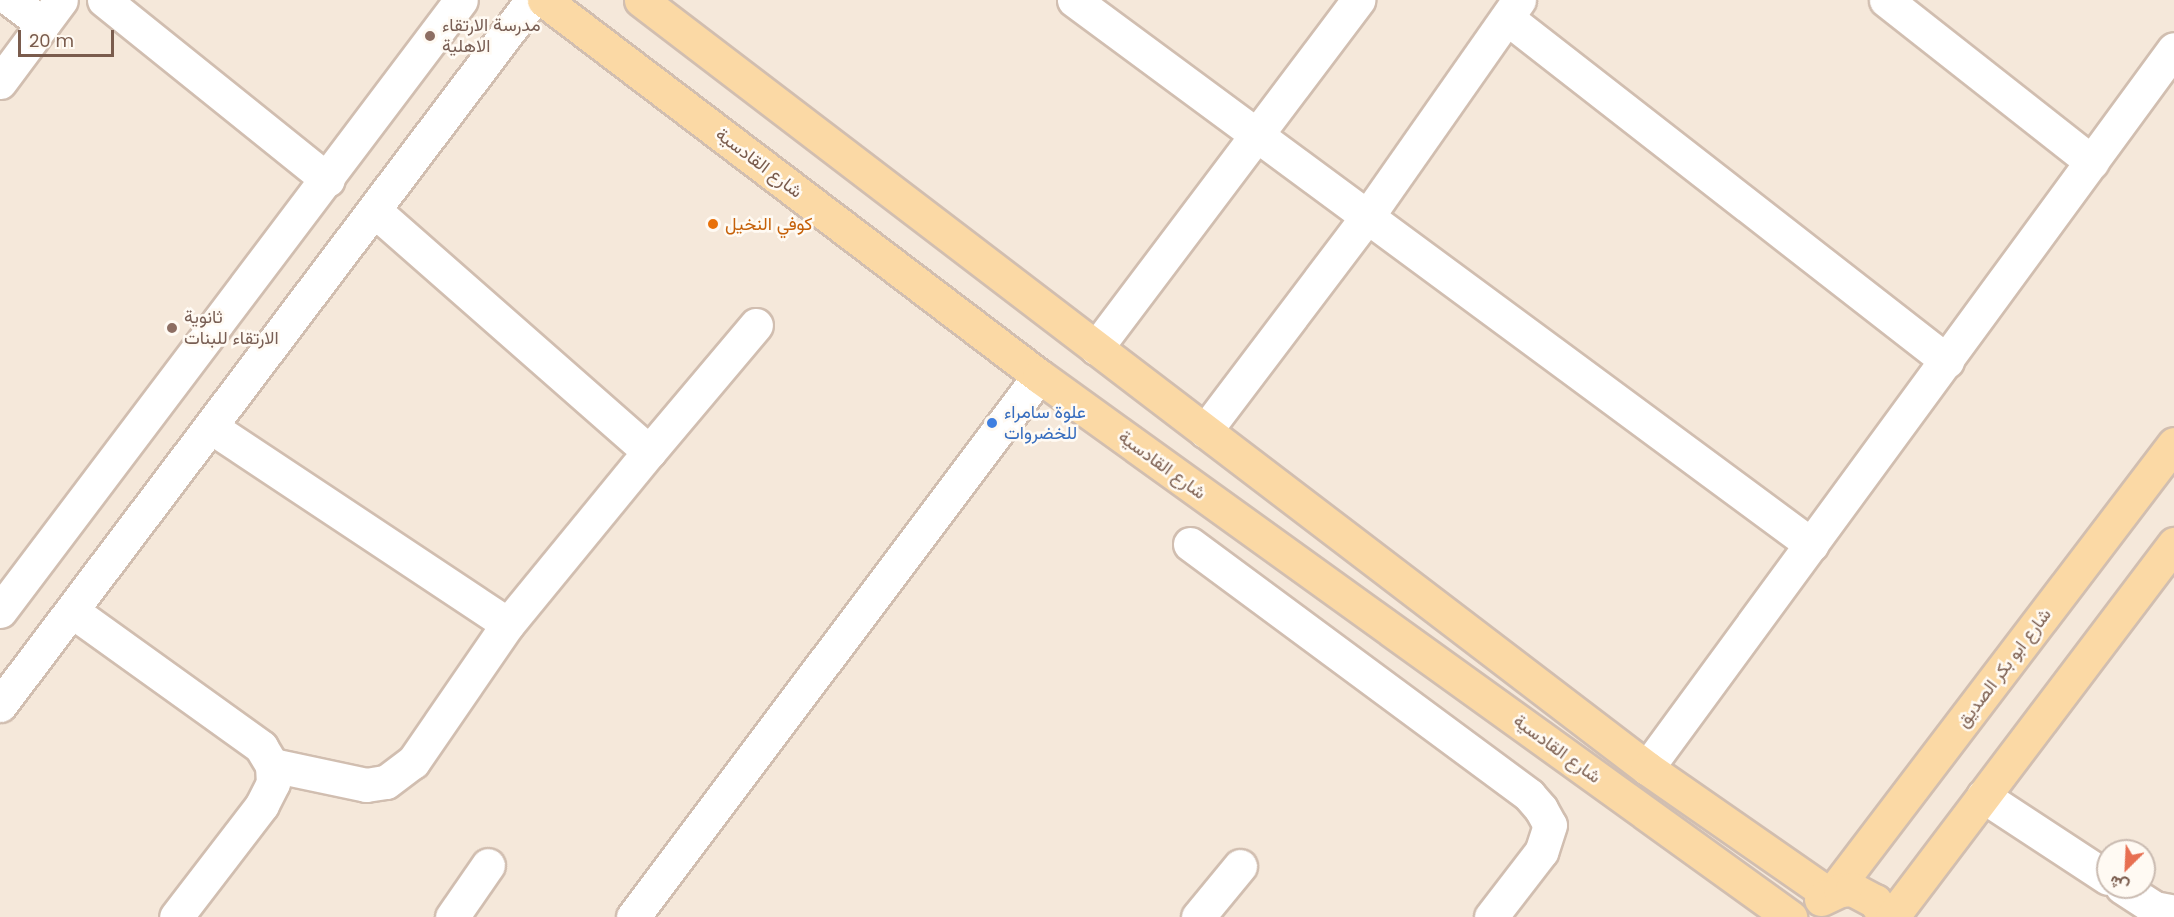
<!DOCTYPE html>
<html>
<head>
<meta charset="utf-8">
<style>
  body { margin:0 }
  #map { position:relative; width:2174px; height:917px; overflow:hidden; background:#fdf6ec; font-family:Poppins,Vazirmatn,sans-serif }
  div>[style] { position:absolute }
  .residential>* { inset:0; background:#f5e8da }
  .roads { filter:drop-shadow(2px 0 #d1beb0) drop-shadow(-2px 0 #d1beb0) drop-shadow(0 2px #d1beb0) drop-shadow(0 -2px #d1beb0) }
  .minor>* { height:33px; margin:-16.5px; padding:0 16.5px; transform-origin:16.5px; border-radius:16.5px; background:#fff }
  .major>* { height:33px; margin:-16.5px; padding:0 16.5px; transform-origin:16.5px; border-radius:16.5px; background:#fbd9a5 }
  .dots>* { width:16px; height:16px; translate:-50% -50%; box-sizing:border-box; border:3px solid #fffaf3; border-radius:50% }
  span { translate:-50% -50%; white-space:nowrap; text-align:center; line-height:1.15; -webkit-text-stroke:5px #fffaf3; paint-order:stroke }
  .education-label { font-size:18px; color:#785e54 }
  .left { translate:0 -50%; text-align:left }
  .street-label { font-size:18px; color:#7a5c4d }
  .food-label { font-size:18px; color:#c56008 }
  .shop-label { font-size:18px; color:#366cbe }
  .north { position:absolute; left:2096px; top:839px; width:60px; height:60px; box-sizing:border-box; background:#fffaf3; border:2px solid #cabbb1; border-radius:50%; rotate:204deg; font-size:16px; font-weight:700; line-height:24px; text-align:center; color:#7a5c4d }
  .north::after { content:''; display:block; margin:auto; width:21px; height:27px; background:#e76f51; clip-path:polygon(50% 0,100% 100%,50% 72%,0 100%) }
  .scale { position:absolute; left:18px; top:30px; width:96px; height:27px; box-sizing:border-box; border:3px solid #7a5c4d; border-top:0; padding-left:8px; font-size:18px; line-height:21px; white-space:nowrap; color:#7a5c4d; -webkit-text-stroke:4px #fffaf3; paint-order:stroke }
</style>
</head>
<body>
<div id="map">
  <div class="residential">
    <div style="clip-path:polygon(evenodd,0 0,2174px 0,2174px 917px,0 917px,0 0,2108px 851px,2144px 851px,2144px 887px,2108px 887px,2108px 851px)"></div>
  </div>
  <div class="roads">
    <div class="minor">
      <div style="left:11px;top:0;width:40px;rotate:37deg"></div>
      <div style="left:104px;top:0;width:287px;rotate:38.8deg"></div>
      <div style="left:1074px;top:0;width:917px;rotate:36.45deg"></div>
      <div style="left:1886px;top:0;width:262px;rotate:38.2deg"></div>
      <div style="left:1507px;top:18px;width:558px;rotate:37.94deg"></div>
      <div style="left:0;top:82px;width:102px;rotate:-53.4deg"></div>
      <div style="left:375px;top:211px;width:365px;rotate:41.3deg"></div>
      <div style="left:649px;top:452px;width:166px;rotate:-49.9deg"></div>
      <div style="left:1096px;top:348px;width:436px;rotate:-53deg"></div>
      <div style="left:211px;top:427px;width:356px;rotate:33.6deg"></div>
      <div style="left:1205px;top:431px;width:268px;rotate:-52.9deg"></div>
      <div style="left:1367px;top:217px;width:265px;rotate:-55deg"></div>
      <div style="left:1190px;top:544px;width:422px;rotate:36.5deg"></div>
      <div style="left:1529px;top:795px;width:18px;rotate:49deg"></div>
      <div style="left:1541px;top:809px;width:18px;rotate:61deg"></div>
      <div style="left:1550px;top:825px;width:28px;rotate:108deg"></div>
      <div style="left:1541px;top:852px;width:82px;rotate:127.6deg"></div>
      <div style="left:0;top:611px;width:765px;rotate:-52.97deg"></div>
      <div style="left:72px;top:611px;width:233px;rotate:35.7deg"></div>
      <div style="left:261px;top:747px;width:21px;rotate:59deg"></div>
      <div style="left:272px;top:765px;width:18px;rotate:87deg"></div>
      <div style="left:273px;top:783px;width:25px;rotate:117deg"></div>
      <div style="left:262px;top:805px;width:141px;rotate:127.5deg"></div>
      <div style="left:0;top:705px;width:883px;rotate:-52.96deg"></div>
      <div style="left:272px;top:765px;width:96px;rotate:12deg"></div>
      <div style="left:366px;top:785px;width:20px;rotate:-9deg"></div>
      <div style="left:386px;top:782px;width:34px;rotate:-37deg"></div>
      <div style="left:413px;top:762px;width:168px;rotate:-55.5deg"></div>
      <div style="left:508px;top:624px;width:222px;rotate:-50.7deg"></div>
      <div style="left:1647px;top:768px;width:891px;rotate:-53.76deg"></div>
      <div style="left:1983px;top:796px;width:149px;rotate:33.3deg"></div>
      <div style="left:2122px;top:887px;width:38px;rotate:33deg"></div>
      <div style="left:2154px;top:908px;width:20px;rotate:11deg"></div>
      <div style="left:452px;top:917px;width:63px;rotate:-55.3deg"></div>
      <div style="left:633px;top:917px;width:676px;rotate:-53.11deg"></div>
      <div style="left:1198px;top:917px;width:66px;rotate:-50.5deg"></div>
    </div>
    <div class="major">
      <div style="left:544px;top:0;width:622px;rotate:37.22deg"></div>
      <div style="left:1039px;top:376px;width:926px;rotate:35.77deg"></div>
      <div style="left:641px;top:0;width:1266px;rotate:37.36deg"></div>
      <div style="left:1647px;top:768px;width:219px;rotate:34.8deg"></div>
      <div style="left:1833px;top:892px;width:563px;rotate:-52.72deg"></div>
      <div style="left:1821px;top:899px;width:21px;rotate:-25deg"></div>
      <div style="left:1840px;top:890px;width:12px;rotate:-5deg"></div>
      <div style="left:1852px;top:889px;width:26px;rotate:28deg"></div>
      <div style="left:1875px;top:901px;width:19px;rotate:58deg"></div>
      <div style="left:1892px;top:917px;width:468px;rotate:-52.9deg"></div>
    </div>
  </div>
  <div class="dots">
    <div style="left:430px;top:36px;background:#8d6e63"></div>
    <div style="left:713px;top:224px;background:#e8710a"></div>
    <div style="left:172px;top:328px;background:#8d6e63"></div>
    <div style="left:992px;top:423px;background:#3f7fe0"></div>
  </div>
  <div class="education-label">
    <span class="left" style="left:442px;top:36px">مدرسة الارتقاء<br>الاهلية</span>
    <span class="left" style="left:184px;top:328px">ثانوية<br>الارتقاء للبنات</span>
  </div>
  <div class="street-label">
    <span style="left:759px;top:163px;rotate:37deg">شارع القادسية</span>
    <span style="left:1162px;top:465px;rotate:36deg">شارع القادسية</span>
    <span style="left:2004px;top:668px;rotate:-53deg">شارع ابو بكر الصديق</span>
    <span style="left:1557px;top:749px;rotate:36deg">شارع القادسية</span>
  </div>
  <div class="food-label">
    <span class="left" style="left:725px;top:224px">كوفي النخيل</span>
  </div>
  <div class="shop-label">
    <span class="left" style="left:1004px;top:423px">علوة سامراء<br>للخضروات</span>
  </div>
  <div class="north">ش</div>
  <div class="scale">20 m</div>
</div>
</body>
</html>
